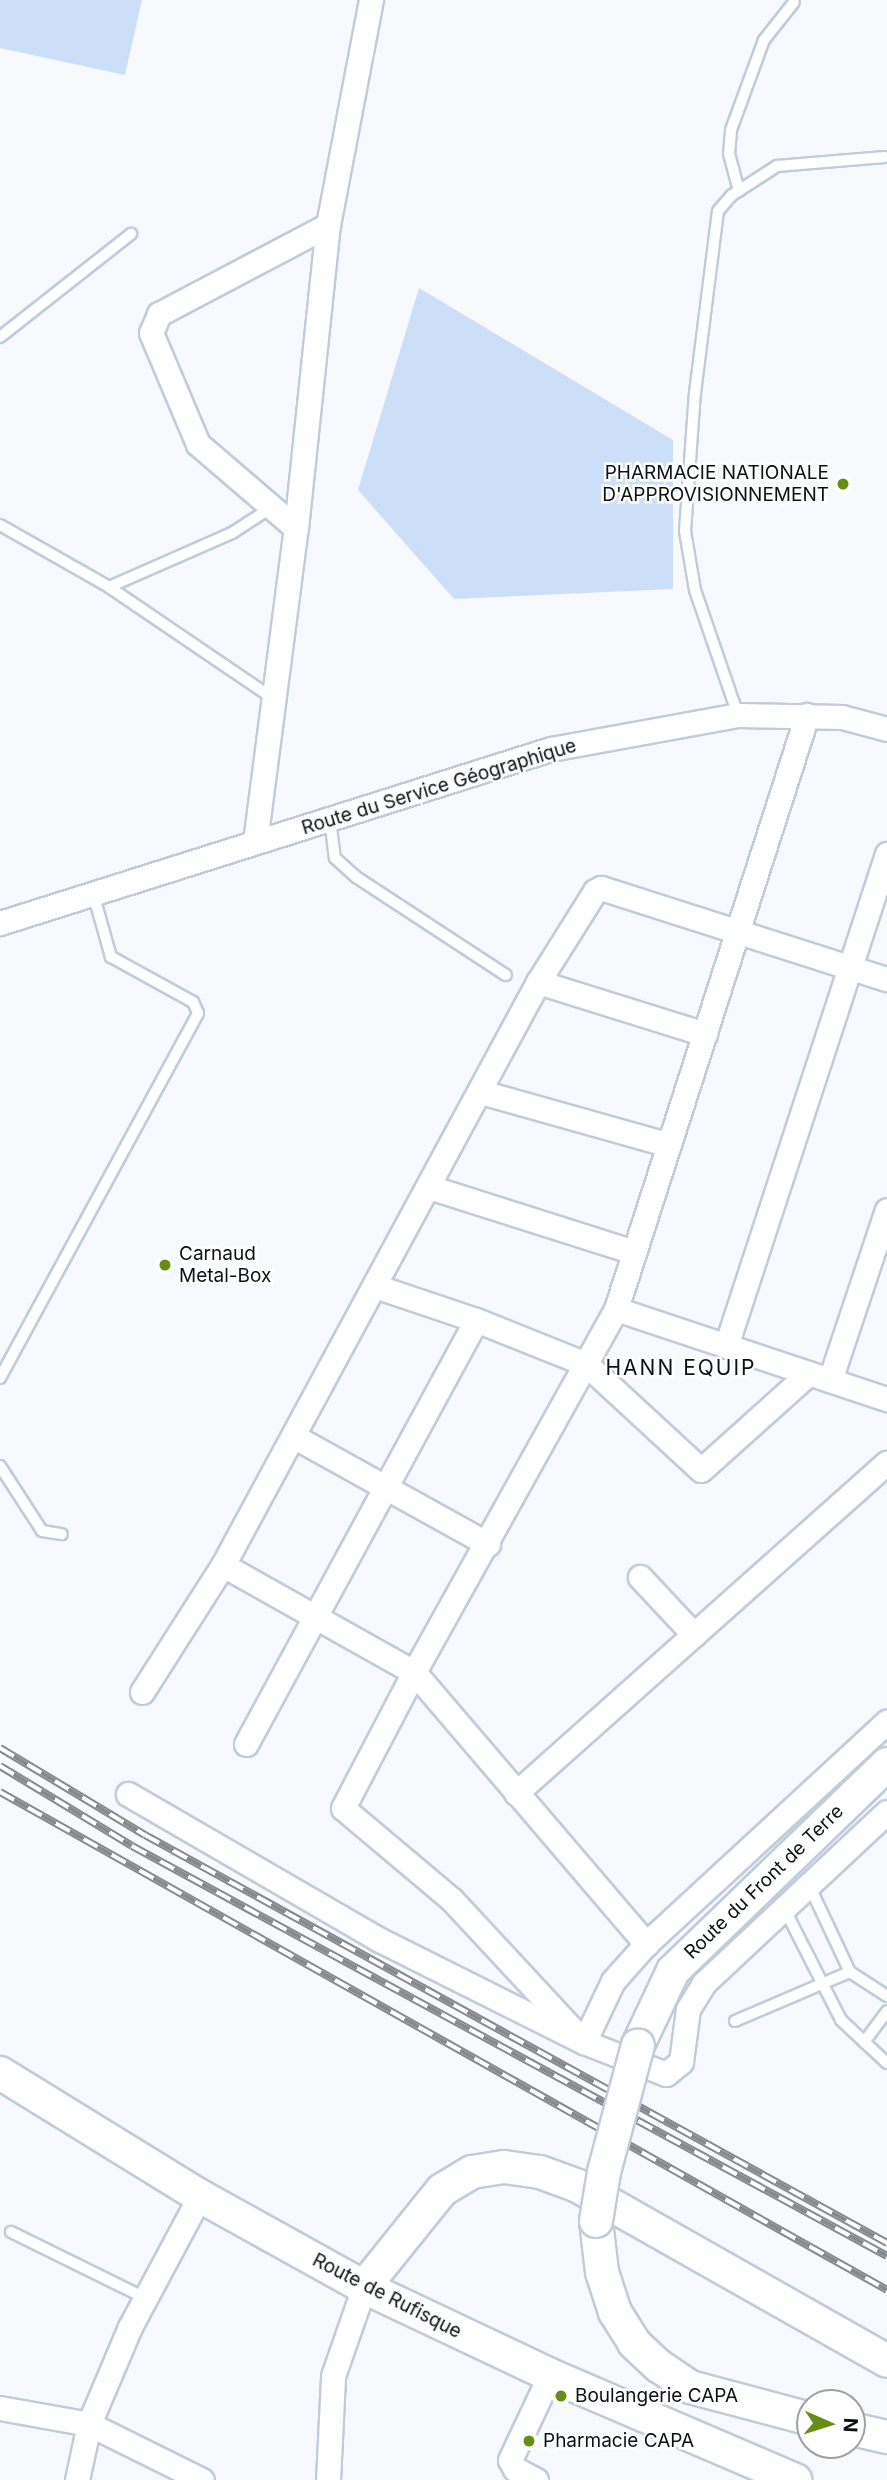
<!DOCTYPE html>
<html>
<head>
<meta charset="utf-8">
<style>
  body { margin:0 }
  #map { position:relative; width:887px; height:2480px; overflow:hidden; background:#f7f9fc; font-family:Inter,sans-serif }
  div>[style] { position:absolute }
  .green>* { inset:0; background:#ccdff8 }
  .roads { filter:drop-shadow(2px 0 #c1ccdb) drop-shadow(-2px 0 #c1ccdb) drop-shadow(0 2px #c1ccdb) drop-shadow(0 -2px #c1ccdb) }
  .lane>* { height:10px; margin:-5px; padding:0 5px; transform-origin:5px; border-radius:5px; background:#fff }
  .street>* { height:23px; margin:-11.5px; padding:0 11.5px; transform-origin:11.5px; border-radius:11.5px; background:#fff }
  .secondary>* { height:32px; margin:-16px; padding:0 16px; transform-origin:16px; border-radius:16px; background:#fff }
  .rail>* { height:8px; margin-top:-4px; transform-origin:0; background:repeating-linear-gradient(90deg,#fff 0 16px,#878a8d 0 32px); box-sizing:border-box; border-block:2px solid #878a8d }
  .bridges { filter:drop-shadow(2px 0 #c1ccdb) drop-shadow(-2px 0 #c1ccdb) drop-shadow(0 2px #c1ccdb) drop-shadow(0 -2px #c1ccdb) }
  .secondary-bridge>* { height:32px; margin:-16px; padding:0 16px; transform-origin:16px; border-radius:16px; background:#fff }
  .dots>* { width:19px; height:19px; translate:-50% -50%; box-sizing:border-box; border:4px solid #fff; border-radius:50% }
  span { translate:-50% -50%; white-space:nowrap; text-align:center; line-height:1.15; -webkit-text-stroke:5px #fff; paint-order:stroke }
  .poi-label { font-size:19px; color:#0d1115 }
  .right { translate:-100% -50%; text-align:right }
  .left { translate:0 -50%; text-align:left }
  .street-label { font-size:19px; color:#0d1115 }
  .neighbourhood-label { font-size:21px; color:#0d1115; letter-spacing:2px }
  .north { position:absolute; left:796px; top:2389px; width:70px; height:70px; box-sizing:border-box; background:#fff; border:2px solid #9ea0a1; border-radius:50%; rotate:93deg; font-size:19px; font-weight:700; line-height:28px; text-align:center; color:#0d1115 }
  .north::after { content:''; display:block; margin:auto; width:24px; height:32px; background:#688d17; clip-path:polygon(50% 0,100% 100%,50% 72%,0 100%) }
</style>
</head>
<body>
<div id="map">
  <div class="green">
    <div style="clip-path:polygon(0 0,142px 0,125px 75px,0 48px)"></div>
    <div style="clip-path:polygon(419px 288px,673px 440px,673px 589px,454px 599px,358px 490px)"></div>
  </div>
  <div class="roads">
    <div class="lane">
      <div style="left:739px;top:191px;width:38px;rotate:-105deg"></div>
      <div style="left:729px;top:154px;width:24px;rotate:-85deg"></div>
      <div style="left:731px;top:130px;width:96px;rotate:-69.9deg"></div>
      <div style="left:764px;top:40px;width:48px;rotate:-51.7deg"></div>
      <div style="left:0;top:337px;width:167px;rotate:-38.2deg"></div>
      <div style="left:0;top:525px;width:125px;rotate:29.6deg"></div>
      <div style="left:109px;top:587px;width:201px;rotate:34.2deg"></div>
      <div style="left:109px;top:587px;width:134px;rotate:-23.7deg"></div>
      <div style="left:232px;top:533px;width:48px;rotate:-33deg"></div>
      <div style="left:738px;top:715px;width:132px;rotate:-109deg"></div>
      <div style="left:695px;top:590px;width:60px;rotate:-99.6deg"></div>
      <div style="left:685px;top:531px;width:138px;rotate:-85.9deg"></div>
      <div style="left:695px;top:393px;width:183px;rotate:-82.8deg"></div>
      <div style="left:718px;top:211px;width:21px;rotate:-49deg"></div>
      <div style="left:732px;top:195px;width:54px;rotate:-32.8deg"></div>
      <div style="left:777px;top:166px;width:108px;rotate:-4.8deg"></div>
      <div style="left:330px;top:819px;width:39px;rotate:83deg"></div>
      <div style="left:335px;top:858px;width:28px;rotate:42deg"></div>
      <div style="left:356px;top:877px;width:179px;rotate:33.2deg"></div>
      <div style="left:0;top:1378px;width:415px;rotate:-61.5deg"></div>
      <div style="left:198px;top:1013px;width:12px;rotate:-114deg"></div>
      <div style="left:193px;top:1002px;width:94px;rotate:-151.2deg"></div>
      <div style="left:111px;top:957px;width:66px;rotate:-105.7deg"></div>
      <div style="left:0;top:1466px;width:77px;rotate:57.1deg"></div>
      <div style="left:42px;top:1531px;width:20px;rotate:9deg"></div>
      <div style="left:809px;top:1885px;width:96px;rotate:64.8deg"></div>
      <div style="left:850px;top:1972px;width:44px;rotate:33deg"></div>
      <div style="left:784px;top:1908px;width:126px;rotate:63deg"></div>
      <div style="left:841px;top:2020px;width:63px;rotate:43.1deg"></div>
      <div style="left:735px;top:2021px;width:125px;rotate:-23.1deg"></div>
      <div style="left:864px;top:2042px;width:39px;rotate:-53deg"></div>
      <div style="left:11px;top:2232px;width:149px;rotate:26.2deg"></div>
    </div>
    <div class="street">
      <div style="left:296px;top:528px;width:129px;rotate:-139.4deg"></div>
      <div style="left:198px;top:444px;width:121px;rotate:-112.9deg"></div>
      <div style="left:151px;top:333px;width:21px;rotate:-67deg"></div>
      <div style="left:159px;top:314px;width:191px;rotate:-27.8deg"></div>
      <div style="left:255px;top:842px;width:317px;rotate:-82.6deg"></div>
      <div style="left:296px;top:528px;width:305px;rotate:-84deg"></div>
      <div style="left:328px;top:225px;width:229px;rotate:-79.2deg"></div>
      <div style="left:0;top:923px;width:578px;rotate:-17.53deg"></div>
      <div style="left:551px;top:749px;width:190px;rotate:-10.3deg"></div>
      <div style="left:738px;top:715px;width:104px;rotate:1.1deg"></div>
      <div style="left:842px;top:717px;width:47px;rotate:14.9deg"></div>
      <div style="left:538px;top:982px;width:175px;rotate:17.3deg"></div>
      <div style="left:481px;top:1092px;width:195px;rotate:15.7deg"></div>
      <div style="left:429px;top:1187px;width:215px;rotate:17.6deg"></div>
      <div style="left:375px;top:1286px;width:107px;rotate:18.6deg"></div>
      <div style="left:616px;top:1309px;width:286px;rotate:18.4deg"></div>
      <div style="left:726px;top:1346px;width:518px;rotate:-71.88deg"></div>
      <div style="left:830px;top:1380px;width:179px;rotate:-71.5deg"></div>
      <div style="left:293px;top:1436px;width:223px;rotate:29deg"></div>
      <div style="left:223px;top:1565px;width:219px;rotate:29.3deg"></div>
      <div style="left:414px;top:1672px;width:358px;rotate:49.5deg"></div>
      <div style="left:640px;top:1577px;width:79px;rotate:47deg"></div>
      <div style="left:142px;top:1692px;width:151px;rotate:-57.5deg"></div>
      <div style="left:223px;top:1565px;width:663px;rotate:-61.62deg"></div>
      <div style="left:538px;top:982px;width:107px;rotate:-57.9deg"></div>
      <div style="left:595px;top:891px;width:7px;rotate:-27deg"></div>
      <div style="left:601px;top:888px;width:300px;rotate:17.7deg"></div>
      <div style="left:246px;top:1744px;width:482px;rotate:-61.5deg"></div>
      <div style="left:476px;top:1320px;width:118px;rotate:21.8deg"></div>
      <div style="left:586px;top:1364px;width:156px;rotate:42.7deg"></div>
      <div style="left:701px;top:1470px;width:145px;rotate:-41.9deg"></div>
      <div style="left:516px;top:1793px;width:497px;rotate:-41.7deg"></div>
      <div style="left:128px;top:1794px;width:289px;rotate:30.1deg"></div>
      <div style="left:378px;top:1939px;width:230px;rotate:26.6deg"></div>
      <div style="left:584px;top:2042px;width:88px;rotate:21.3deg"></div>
      <div style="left:666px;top:2074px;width:19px;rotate:-39deg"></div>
      <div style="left:681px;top:2062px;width:53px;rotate:-82.5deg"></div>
      <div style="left:688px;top:2009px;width:31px;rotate:-58deg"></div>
      <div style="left:704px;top:1983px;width:250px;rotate:-43.1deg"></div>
      <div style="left:584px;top:2042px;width:195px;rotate:-132.9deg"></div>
      <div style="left:451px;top:1899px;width:141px;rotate:-139.9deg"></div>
      <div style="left:343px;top:1808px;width:153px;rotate:-62.4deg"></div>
      <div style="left:414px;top:1672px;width:415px;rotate:-60.9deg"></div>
      <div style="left:616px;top:1309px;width:624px;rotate:-72.17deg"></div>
      <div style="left:584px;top:2042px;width:68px;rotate:-64.6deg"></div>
      <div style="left:613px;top:1981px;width:50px;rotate:-48.3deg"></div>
      <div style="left:646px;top:1944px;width:328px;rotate:-42.7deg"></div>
      <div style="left:0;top:2408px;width:90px;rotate:10.2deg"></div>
      <div style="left:89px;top:2424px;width:126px;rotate:26.4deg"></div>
      <div style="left:77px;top:2480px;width:57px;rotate:-77.9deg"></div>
      <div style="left:89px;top:2424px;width:105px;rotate:-67.1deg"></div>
      <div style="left:130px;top:2327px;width:149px;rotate:-61.9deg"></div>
      <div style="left:328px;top:2480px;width:104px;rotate:-87.2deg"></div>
      <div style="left:333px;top:2376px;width:94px;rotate:-70.8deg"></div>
      <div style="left:536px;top:2480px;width:24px;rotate:-152deg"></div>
      <div style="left:515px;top:2469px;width:10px;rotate:-119deg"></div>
      <div style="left:510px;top:2460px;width:94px;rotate:-64.8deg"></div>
    </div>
    <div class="secondary">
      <div style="left:638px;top:2045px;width:82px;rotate:-64.7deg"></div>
      <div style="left:673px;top:1971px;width:298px;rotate:-44deg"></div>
      <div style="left:0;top:2073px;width:235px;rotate:31.6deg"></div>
      <div style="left:200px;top:2196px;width:188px;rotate:29deg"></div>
      <div style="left:364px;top:2287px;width:206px;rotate:25.3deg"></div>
      <div style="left:550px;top:2375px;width:267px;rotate:23.2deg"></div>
      <div style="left:596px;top:2221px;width:51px;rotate:83.3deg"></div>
      <div style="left:602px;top:2272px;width:42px;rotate:72deg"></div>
      <div style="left:615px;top:2312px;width:36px;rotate:58deg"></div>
      <div style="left:634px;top:2343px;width:34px;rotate:43deg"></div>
      <div style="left:659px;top:2366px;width:37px;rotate:34deg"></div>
      <div style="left:690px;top:2387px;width:124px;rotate:14.9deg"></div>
      <div style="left:364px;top:2287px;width:124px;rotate:-51.2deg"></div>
      <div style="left:442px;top:2190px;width:35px;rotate:-31deg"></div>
      <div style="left:472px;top:2172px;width:32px;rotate:-9deg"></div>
      <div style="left:504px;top:2167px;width:36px;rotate:8deg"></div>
      <div style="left:540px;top:2172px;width:40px;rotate:20.2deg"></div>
      <div style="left:578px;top:2186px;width:355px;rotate:29.5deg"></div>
      <div style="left:852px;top:2429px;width:36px;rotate:13deg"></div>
    </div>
  </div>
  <div class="rail">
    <div style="left:0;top:1748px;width:169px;rotate:31deg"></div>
    <div style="left:145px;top:1835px;width:847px;rotate:28.8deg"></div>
    <div style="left:0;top:1766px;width:154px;rotate:31.2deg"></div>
    <div style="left:132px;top:1846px;width:859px;rotate:28.5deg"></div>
    <div style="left:0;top:1792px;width:1017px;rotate:29.31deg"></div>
  </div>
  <div class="bridges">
    <div class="secondary-bridge">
      <div style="left:596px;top:2221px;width:50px;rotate:-80.7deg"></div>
      <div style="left:604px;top:2172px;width:131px;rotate:-75deg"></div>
    </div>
  </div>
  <div class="dots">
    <div style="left:843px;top:484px;background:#688d17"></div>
    <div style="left:165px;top:1265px;background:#688d17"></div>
    <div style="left:561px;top:2396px;background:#688d17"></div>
    <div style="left:529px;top:2441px;background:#688d17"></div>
  </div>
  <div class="poi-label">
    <span class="right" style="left:829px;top:484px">PHARMACIE NATIONALE<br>D'APPROVISIONNEMENT</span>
    <span class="left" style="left:179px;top:1265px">Carnaud<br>Metal-Box</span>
    <span class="left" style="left:575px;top:2396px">Boulangerie CAPA</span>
    <span class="left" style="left:543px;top:2441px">Pharmacie CAPA</span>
  </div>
  <div class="street-label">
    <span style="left:439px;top:787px;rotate:-17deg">Route du Service Géographique</span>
    <span style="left:764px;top:1882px;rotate:-44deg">Route du Front de Terre</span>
    <span style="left:387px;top:2296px;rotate:27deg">Route de Rufisque</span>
  </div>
  <div class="neighbourhood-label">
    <span style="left:681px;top:1368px">HANN EQUIP</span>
  </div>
  <div class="north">N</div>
</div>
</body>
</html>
